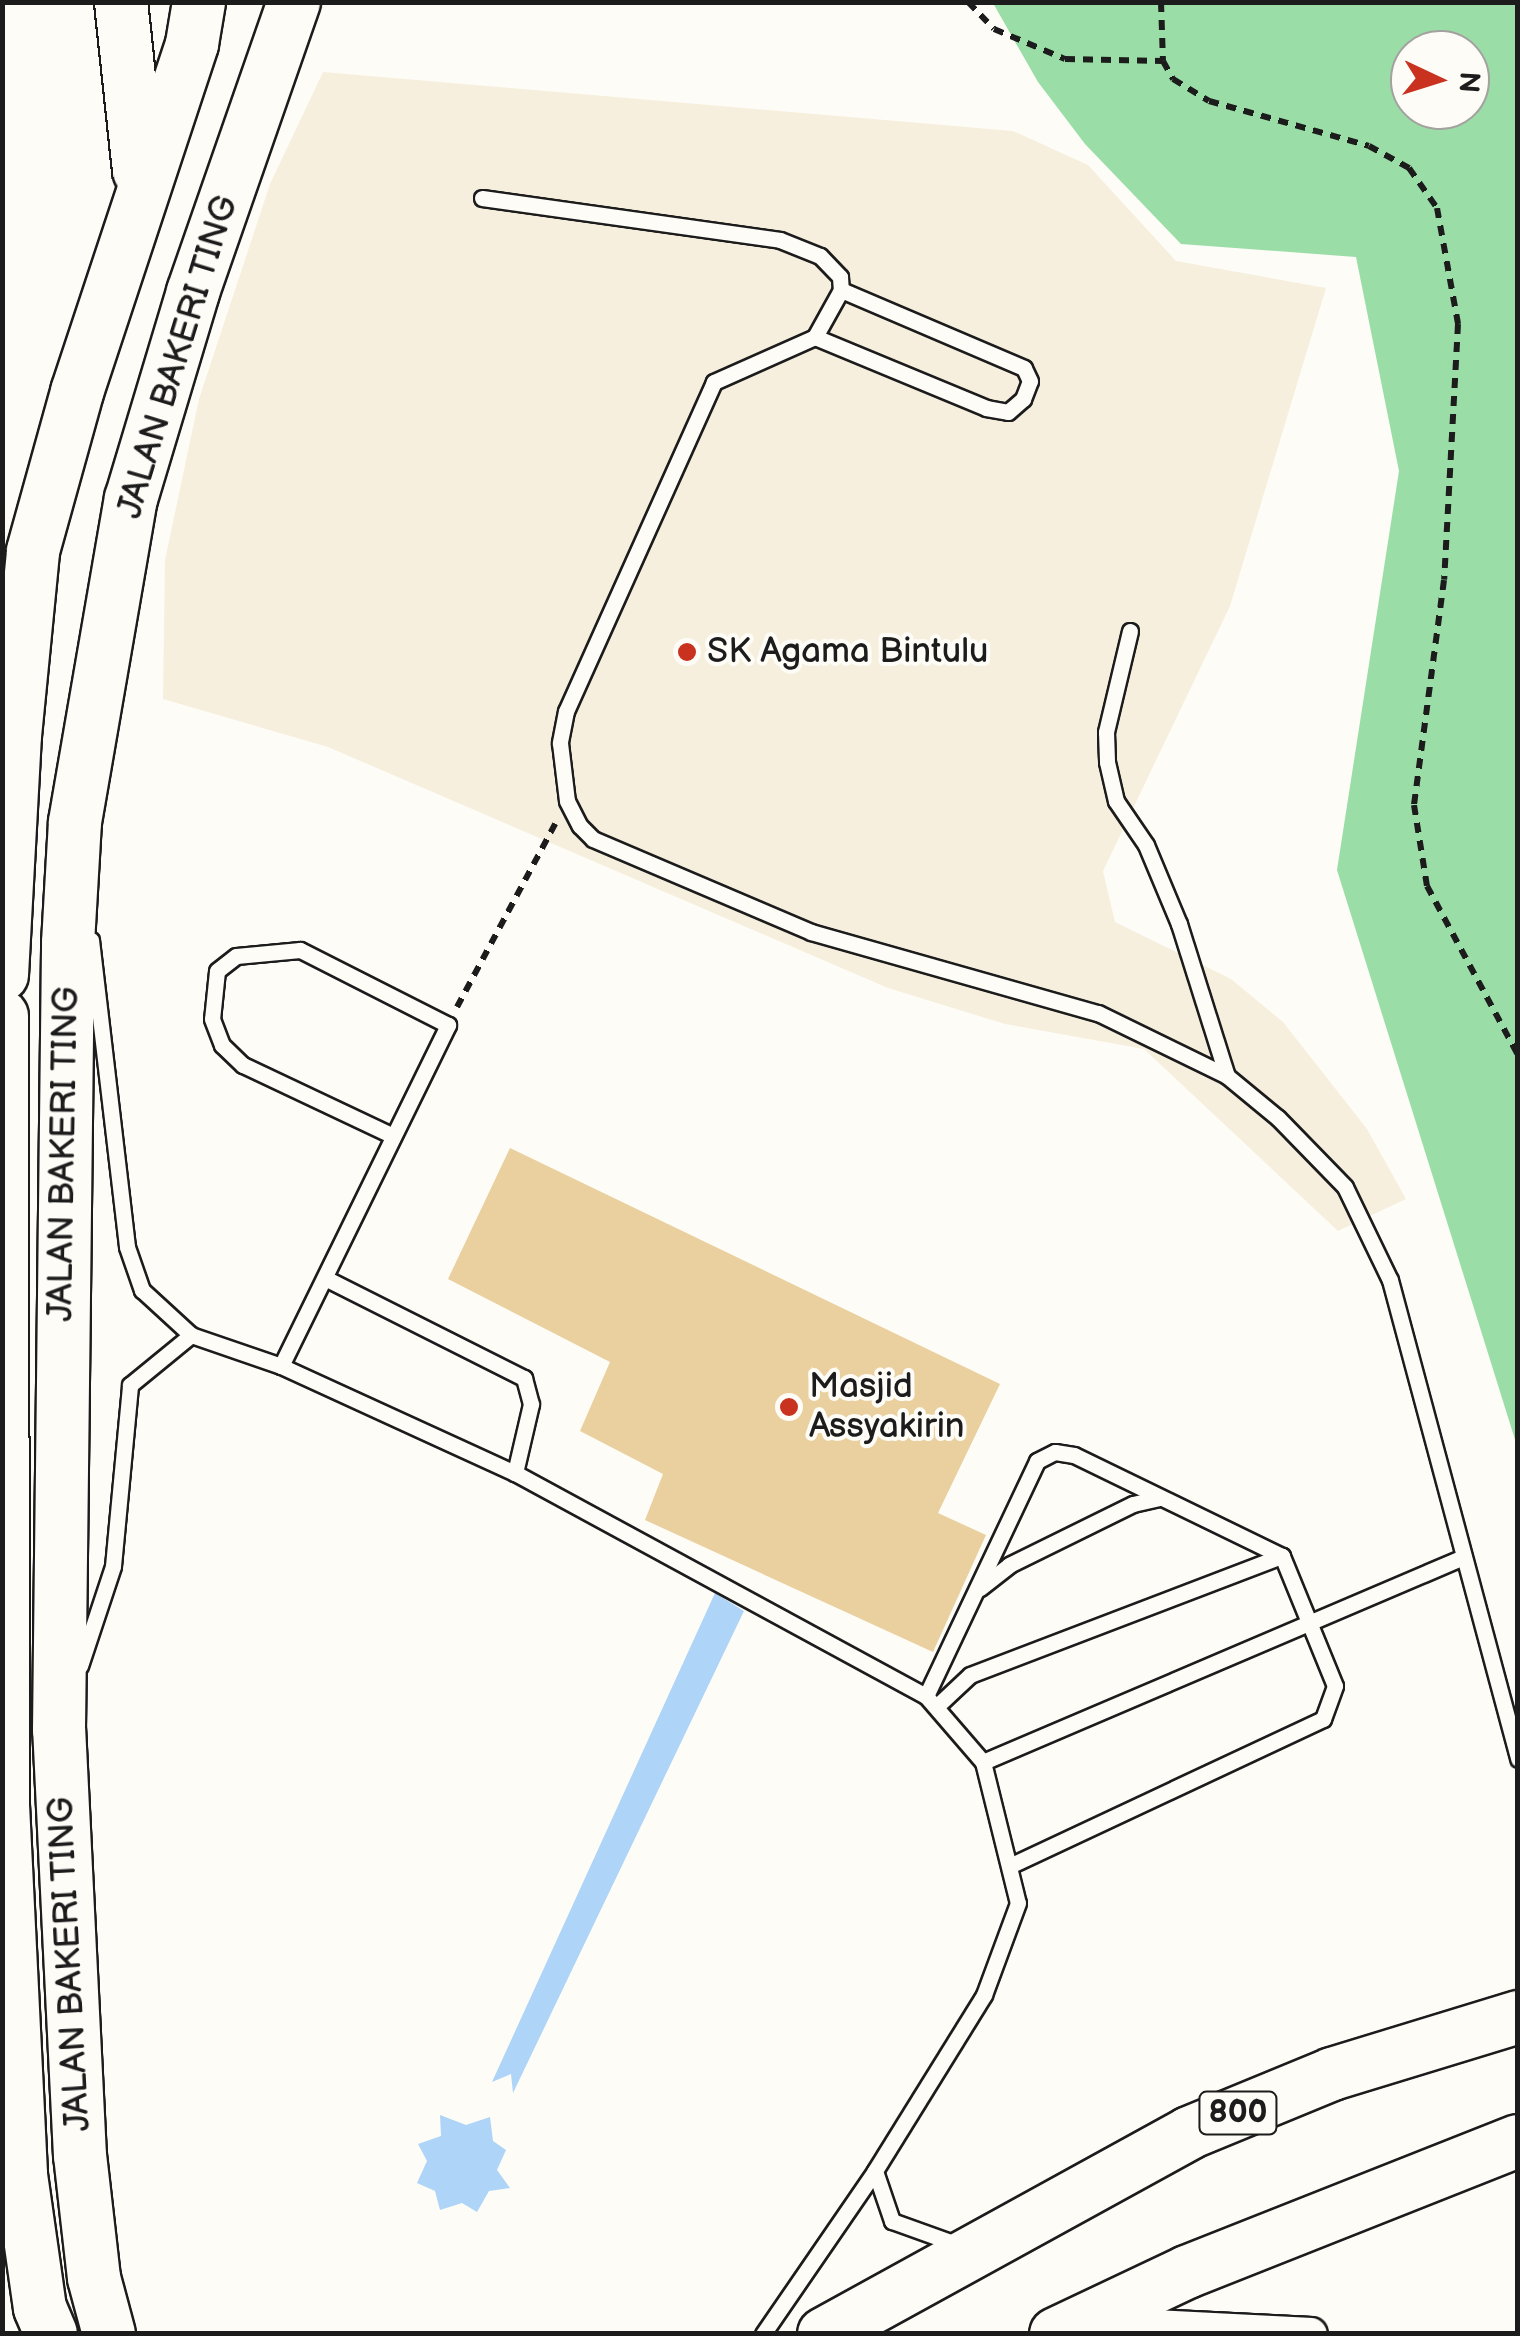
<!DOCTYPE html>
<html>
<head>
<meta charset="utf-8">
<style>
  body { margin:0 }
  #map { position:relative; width:1520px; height:2336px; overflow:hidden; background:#fdfcf7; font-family:"Balsamiq Sans",sans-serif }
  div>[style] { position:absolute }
  .built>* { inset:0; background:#f7efdd }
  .green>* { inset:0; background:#9adda7 }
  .water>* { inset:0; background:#aed4f8 }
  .building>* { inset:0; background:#ead09f }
  .path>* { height:6px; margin-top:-3px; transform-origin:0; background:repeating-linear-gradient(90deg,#1c1c1c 0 10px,transparent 0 18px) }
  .roads { filter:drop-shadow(2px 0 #1c1c1c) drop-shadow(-2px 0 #1c1c1c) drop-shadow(0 2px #1c1c1c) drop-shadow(0 -2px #1c1c1c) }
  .lane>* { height:15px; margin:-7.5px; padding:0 7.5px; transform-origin:7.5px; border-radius:7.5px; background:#fdfcf7 }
  .street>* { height:32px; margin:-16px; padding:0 16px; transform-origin:16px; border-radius:16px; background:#fdfcf7 }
  .primary>* { height:52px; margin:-26px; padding:0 26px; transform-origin:26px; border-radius:26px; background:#fdfcf7 }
  .dots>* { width:28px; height:28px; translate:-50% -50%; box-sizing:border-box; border:5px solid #fdfcf7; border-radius:50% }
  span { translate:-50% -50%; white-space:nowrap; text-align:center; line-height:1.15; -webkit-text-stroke:8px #fdfcf7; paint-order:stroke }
  .shield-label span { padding:2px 8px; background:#fdfcf7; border:2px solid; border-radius:8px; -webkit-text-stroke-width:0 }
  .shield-label { font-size:32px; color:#1c1c1c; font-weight:700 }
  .street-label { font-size:35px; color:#1c1c1c }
  .poi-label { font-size:35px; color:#1c1c1c }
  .left { translate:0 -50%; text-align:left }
  .frame { position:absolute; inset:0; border:5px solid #1c1c1c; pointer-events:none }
  .north { position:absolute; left:1390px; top:30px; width:100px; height:100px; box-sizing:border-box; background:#fdfcf7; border:2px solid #a3a29f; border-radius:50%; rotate:94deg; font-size:28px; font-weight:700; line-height:40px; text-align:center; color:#1c1c1c }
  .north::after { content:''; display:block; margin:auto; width:35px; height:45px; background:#c8321e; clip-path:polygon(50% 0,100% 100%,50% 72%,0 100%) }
</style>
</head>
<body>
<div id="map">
  <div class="built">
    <div style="clip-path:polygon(323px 72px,1013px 131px,1088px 165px,1176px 261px,1326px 288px,1230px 606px,1103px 871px,1115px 922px,1231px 979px,1283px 1022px,1367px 1129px,1406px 1199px,1338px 1231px,1144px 1049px,1005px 1024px,888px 988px,328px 747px,163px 699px,165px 560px,199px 399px,270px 184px)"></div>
  </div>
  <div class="green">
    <div style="clip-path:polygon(evenodd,993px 3px,1517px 3px,1517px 1446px,1337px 870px,1399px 471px,1356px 257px,1181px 244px,1085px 144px,1038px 82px,993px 3px,1410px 50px,1470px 50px,1470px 110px,1410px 110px,1410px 50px)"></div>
  </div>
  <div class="water">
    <div style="clip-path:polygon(715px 1593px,744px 1611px,513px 2093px,511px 2074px,492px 2082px)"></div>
    <div style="clip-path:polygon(440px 2115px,466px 2125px,490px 2117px,493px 2141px,506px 2150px,497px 2170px,510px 2188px,489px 2191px,477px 2212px,462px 2203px,440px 2210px,435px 2191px,417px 2183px,427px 2161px,418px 2144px,441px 2136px)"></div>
  </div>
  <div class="building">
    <div style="clip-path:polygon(510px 1148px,1000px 1384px,938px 1513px,986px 1535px,933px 1652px,645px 1520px,663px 1474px,580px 1431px,610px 1362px,448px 1279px)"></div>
  </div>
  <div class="path">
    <div style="left:968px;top:2px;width:37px;rotate:46deg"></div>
    <div style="left:994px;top:29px;width:77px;rotate:22.9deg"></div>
    <div style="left:1065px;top:59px;width:98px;rotate:1.2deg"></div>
    <div style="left:1161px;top:2px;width:59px;rotate:88.1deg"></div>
    <div style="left:1163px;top:61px;width:21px;rotate:61deg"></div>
    <div style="left:1173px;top:79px;width:42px;rotate:31.4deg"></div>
    <div style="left:1209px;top:101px;width:166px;rotate:15.7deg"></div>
    <div style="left:1369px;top:146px;width:46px;rotate:28.8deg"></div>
    <div style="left:1409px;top:168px;width:49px;rotate:55deg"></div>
    <div style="left:1437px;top:208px;width:118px;rotate:79.7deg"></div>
    <div style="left:1458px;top:324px;width:256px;rotate:93.1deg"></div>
    <div style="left:1444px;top:580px;width:227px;rotate:97.6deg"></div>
    <div style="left:1414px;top:805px;width:82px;rotate:80.9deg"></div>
    <div style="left:1427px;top:886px;width:192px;rotate:61.7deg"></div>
    <div style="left:457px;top:1007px;width:208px;rotate:-61.8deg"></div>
  </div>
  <div class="roads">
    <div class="lane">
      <div style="left:482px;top:198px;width:301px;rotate:8deg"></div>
      <div style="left:780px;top:240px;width:43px;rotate:21.8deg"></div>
      <div style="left:820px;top:256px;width:29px;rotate:46deg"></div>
      <div style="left:840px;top:277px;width:13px;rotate:86deg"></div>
      <div style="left:841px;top:290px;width:54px;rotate:119deg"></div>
      <div style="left:815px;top:337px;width:111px;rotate:156deg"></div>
      <div style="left:714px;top:382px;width:361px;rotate:114.2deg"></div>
      <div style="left:566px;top:711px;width:33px;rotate:101deg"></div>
      <div style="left:560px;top:743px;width:58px;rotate:83.1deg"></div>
      <div style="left:567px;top:801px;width:28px;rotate:63deg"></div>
      <div style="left:580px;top:826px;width:18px;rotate:45deg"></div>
      <div style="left:593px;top:839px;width:237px;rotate:23.1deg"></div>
      <div style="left:811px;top:932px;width:298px;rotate:15.8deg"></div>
      <div style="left:1098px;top:1013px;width:144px;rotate:26deg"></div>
      <div style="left:1227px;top:1076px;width:66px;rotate:39.5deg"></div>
      <div style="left:1278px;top:1118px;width:96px;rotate:45.8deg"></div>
      <div style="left:1345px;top:1187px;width:103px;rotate:64.2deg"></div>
      <div style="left:1390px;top:1280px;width:496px;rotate:75deg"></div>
      <div style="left:815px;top:337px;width:185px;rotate:22.5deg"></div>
      <div style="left:986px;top:408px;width:22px;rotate:10deg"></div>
      <div style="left:1008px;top:412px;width:20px;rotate:-41deg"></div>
      <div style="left:1023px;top:399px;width:19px;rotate:-69deg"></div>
      <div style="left:1030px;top:381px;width:14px;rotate:-115deg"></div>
      <div style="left:1024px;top:368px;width:199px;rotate:-156.9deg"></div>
      <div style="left:1130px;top:631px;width:104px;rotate:103.4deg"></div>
      <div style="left:1106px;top:732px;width:30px;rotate:88deg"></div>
      <div style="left:1107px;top:762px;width:40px;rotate:77deg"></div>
      <div style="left:1116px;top:801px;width:53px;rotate:55.7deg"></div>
      <div style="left:1146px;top:845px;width:86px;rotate:67.3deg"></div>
      <div style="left:1179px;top:924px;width:159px;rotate:72.5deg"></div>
      <div style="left:91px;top:940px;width:309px;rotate:83.3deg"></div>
      <div style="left:127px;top:1247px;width:46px;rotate:70.8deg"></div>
      <div style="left:142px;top:1290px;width:67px;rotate:42.6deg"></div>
      <div style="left:191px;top:1335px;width:95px;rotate:19deg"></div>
      <div style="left:281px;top:1366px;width:257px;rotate:24.6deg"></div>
      <div style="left:515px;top:1473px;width:468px;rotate:28.5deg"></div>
      <div style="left:926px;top:1696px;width:87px;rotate:49.2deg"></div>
      <div style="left:983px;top:1762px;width:145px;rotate:76.1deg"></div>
      <div style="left:1018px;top:1903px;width:98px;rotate:110.3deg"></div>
      <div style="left:984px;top:1995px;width:207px;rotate:121.8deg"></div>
      <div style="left:875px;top:2171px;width:198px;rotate:124.5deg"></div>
      <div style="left:325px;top:1278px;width:223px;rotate:26.7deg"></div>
      <div style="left:524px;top:1378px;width:27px;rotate:75deg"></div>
      <div style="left:531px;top:1404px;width:71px;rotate:103.1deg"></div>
      <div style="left:281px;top:1366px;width:380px;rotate:-63.9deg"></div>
      <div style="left:448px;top:1025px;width:166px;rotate:-153.1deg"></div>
      <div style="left:300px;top:950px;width:64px;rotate:174.6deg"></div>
      <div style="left:236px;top:956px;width:24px;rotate:142deg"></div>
      <div style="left:217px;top:971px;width:48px;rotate:95.9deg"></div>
      <div style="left:212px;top:1019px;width:28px;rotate:69deg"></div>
      <div style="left:222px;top:1045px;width:29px;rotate:44deg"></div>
      <div style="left:243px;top:1065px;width:164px;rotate:25.3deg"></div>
      <div style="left:980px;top:1588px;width:37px;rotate:-38deg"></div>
      <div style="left:1009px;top:1565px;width:138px;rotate:-26.2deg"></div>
      <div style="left:1133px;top:1504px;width:26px;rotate:-13deg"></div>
      <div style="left:80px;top:1666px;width:105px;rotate:-71.7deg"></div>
      <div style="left:113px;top:1566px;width:182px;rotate:-84.6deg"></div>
      <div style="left:130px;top:1385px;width:79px;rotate:-39.3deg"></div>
      <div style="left:926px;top:1696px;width:260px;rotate:-64.7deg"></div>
      <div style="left:1037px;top:1461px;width:20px;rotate:-27deg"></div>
      <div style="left:1055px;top:1452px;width:19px;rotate:9deg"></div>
      <div style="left:1074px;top:1455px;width:231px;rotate:25.9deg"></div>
      <div style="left:1282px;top:1556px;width:140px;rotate:67.8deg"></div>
      <div style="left:1335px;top:1686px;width:35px;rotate:110deg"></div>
      <div style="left:1323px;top:1719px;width:344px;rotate:154.9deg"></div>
      <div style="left:937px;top:1706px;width:45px;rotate:-43.2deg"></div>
      <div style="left:970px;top:1675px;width:334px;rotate:-20.9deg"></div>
      <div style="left:983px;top:1762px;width:520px;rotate:-23.11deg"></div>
      <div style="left:875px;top:2171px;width:53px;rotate:71.2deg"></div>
      <div style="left:892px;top:2221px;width:74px;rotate:19.7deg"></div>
    </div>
    <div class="street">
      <div style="left:1096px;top:2323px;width:215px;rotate:2.9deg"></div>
    </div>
    <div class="primary">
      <div style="left:121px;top:2px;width:170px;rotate:83.9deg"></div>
      <div style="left:2px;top:975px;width:239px;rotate:-86.9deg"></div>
      <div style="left:15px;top:736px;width:186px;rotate:-84.4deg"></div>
      <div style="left:33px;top:551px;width:165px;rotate:-74.5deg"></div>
      <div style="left:77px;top:392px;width:367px;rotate:-71.7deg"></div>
      <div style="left:192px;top:44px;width:43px;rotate:-80.5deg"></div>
      <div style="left:2px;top:1016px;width:789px;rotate:89.93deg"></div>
      <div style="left:3px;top:1805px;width:370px;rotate:87.2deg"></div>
      <div style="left:21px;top:2175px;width:134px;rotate:81.9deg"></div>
      <div style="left:40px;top:2308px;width:28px;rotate:67deg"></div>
      <div style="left:109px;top:2334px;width:58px;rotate:-105deg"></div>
      <div style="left:94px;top:2278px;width:123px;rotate:-96.5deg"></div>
      <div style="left:80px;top:2156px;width:427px;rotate:-92.8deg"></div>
      <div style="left:59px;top:1730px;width:787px;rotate:-89.34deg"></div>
      <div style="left:68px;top:943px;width:121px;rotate:-86.7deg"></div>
      <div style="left:75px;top:822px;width:328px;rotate:-80.2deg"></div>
      <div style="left:131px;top:499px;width:216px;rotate:-73.3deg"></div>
      <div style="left:193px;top:292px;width:307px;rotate:-70.8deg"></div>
      <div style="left:824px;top:2334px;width:417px;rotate:-28.8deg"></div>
      <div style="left:1189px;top:2133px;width:155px;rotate:-22.4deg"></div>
      <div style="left:1332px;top:2074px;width:195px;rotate:-17deg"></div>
      <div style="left:1056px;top:2334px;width:145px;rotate:-25.3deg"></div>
      <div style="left:1187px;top:2272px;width:356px;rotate:-21.6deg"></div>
    </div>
  </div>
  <div class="dots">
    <div style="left:687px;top:652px;background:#c8321e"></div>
    <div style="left:789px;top:1407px;background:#c8321e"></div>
  </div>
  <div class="shield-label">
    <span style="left:1238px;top:2113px">800</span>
  </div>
  <div class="street-label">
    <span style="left:178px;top:357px;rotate:-73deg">JALAN BAKERI TING</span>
    <span style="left:64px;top:1154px;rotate:-89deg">JALAN BAKERI TING</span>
    <span style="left:70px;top:1964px;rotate:-93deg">JALAN BAKERI TING</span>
  </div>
  <div class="poi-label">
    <span class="left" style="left:707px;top:652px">SK Agama Bintulu</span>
    <span class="left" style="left:809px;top:1407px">Masjid<br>Assyakirin</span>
  </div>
  <div class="frame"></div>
  <div class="north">N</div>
</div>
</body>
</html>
